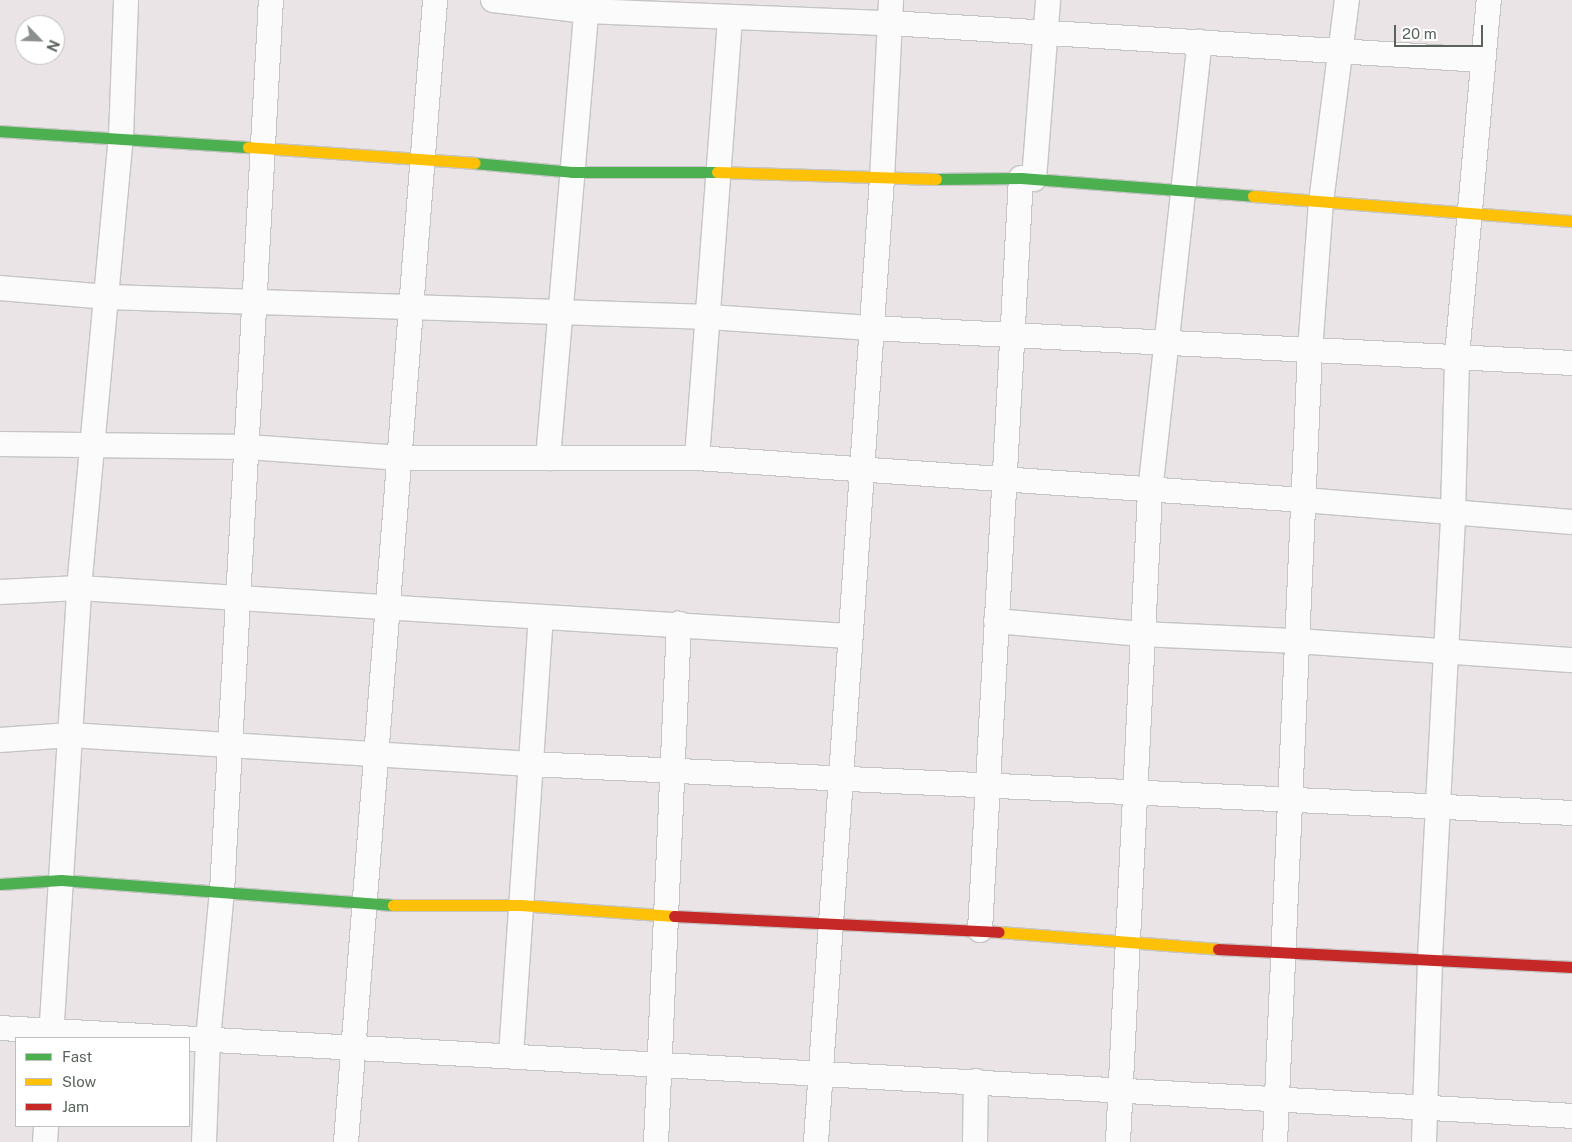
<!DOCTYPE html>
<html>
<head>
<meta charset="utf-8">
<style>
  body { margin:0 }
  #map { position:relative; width:1572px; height:1142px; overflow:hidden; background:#eae4e7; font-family:"Public Sans",sans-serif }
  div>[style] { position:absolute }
  .roads { filter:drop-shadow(1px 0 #c4c5c4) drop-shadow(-1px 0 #c4c5c4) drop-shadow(0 1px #c4c5c4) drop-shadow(0 -1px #c4c5c4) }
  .street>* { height:24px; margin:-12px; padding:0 12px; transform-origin:12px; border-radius:12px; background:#fcfbfb }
  .fast>* { height:11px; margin:-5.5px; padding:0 5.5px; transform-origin:5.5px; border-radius:5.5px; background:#4caf50 }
  .slow>* { height:11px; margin:-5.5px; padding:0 5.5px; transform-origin:5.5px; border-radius:5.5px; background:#ffc107 }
  .jam>* { height:11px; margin:-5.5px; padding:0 5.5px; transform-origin:5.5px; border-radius:5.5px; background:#c62828 }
  span { translate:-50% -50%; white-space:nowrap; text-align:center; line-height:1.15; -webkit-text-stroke:4px #fff; paint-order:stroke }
  .legend { position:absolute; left:15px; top:1037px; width:175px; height:90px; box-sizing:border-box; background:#fff; border:1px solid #bdc1bd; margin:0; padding:6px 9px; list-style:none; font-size:15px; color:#59635b }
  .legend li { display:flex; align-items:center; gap:10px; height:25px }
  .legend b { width:25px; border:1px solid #bdc1bd }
  .north { position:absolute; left:15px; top:15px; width:50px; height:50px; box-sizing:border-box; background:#fff; border:1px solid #bdc1bd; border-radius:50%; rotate:114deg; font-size:14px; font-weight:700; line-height:20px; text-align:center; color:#59635b }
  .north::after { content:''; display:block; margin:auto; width:18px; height:22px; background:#8c908c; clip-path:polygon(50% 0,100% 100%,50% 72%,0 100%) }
  .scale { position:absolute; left:1394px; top:25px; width:89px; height:22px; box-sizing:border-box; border:2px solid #59635b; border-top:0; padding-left:6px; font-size:15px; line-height:18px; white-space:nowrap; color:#59635b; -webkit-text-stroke:4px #fff; paint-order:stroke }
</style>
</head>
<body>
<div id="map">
  <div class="roads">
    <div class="street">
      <div style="left:493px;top:0;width:94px;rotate:6.7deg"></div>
      <div style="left:586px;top:11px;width:303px;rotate:2.3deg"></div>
      <div style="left:889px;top:23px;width:594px;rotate:3.57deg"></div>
      <div style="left:1034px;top:179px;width:180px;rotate:-85.5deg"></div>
      <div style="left:0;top:288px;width:108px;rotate:4.8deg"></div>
      <div style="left:108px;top:297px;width:602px;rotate:1.9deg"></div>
      <div style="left:710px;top:317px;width:160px;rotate:3.9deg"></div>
      <div style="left:870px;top:328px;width:703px;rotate:2.85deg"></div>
      <div style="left:0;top:444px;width:248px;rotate:0.7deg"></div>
      <div style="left:248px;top:447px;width:153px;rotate:4.1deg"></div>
      <div style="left:401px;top:458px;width:296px"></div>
      <div style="left:697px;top:458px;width:608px;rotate:3.96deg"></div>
      <div style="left:1304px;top:500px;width:269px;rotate:4.7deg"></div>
      <div style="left:548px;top:458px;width:460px;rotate:-85.1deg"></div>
      <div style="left:697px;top:458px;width:442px;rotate:-85.7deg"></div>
      <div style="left:0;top:592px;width:79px;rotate:-2.9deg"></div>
      <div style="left:79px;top:588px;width:771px;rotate:3.57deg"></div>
      <div style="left:996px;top:621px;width:146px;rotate:5.1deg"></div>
      <div style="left:1141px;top:634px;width:157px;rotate:2.6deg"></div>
      <div style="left:1298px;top:641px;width:275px;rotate:4deg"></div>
      <div style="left:0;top:740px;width:70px;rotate:-4.1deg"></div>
      <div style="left:70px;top:735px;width:461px;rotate:3.6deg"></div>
      <div style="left:530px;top:764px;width:1043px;rotate:2.69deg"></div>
      <div style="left:980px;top:930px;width:753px;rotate:-86.88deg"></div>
      <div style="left:0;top:1028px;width:1574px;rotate:3.2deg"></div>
      <div style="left:51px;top:1038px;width:451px;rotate:-86.4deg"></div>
      <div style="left:79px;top:588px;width:452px;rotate:-84.7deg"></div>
      <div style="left:121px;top:138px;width:138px;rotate:-87.9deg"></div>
      <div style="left:511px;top:1055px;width:439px;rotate:-86.1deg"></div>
      <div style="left:45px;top:1142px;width:16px;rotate:-86deg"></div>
      <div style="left:204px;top:1142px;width:103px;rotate:-87.8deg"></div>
      <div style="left:208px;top:1039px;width:148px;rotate:-84.6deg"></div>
      <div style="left:222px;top:892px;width:893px;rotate:-86.86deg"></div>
      <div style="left:346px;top:1142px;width:1145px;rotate:-85.54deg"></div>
      <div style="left:656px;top:1142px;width:519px;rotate:-87.46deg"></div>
      <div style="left:816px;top:1142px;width:965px;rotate:-86.08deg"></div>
      <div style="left:882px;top:179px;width:179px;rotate:-87.1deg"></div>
      <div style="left:975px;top:1142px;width:61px;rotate:-89.1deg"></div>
      <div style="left:1118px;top:1142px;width:651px;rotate:-87.18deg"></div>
      <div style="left:1150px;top:492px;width:453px;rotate:-83.7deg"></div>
      <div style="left:1275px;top:1142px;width:792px;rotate:-87.47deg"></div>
      <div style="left:1310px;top:351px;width:149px;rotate:-85.8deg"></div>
      <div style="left:1321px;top:202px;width:204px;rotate:-82.7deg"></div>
      <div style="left:1424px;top:1142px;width:184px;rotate:-88.1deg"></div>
      <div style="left:1430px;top:958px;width:445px;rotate:-87deg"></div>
      <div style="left:1453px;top:514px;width:158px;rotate:-88.5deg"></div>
      <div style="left:1457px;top:356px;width:357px;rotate:-84.9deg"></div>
    </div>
    <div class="fast">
      <div style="left:0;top:131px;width:249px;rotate:3.7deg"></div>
      <div style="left:474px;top:163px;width:98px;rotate:5.2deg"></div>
      <div style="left:572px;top:172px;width:145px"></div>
      <div style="left:936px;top:179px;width:85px;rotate:-0.7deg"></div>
      <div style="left:1021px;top:178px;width:233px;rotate:4.4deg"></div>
      <div style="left:0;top:884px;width:61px;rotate:-3.8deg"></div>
      <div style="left:61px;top:880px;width:333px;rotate:4.3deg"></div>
    </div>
    <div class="slow">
      <div style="left:248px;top:147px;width:227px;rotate:4deg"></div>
      <div style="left:717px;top:172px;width:219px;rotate:1.8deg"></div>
      <div style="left:1253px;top:196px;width:320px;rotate:4.5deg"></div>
      <div style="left:393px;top:905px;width:127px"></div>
      <div style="left:520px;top:905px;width:154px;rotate:4.1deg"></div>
      <div style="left:999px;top:932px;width:220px;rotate:4.4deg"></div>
    </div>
    <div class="jam">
      <div style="left:674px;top:916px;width:325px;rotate:2.8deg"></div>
      <div style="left:1218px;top:949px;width:354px;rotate:2.9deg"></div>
    </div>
  </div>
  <ul class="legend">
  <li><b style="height:6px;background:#4caf50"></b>Fast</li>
  <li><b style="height:6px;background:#ffc107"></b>Slow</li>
  <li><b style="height:6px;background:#c62828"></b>Jam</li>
  </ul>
  <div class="north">N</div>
  <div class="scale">20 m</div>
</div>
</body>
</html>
